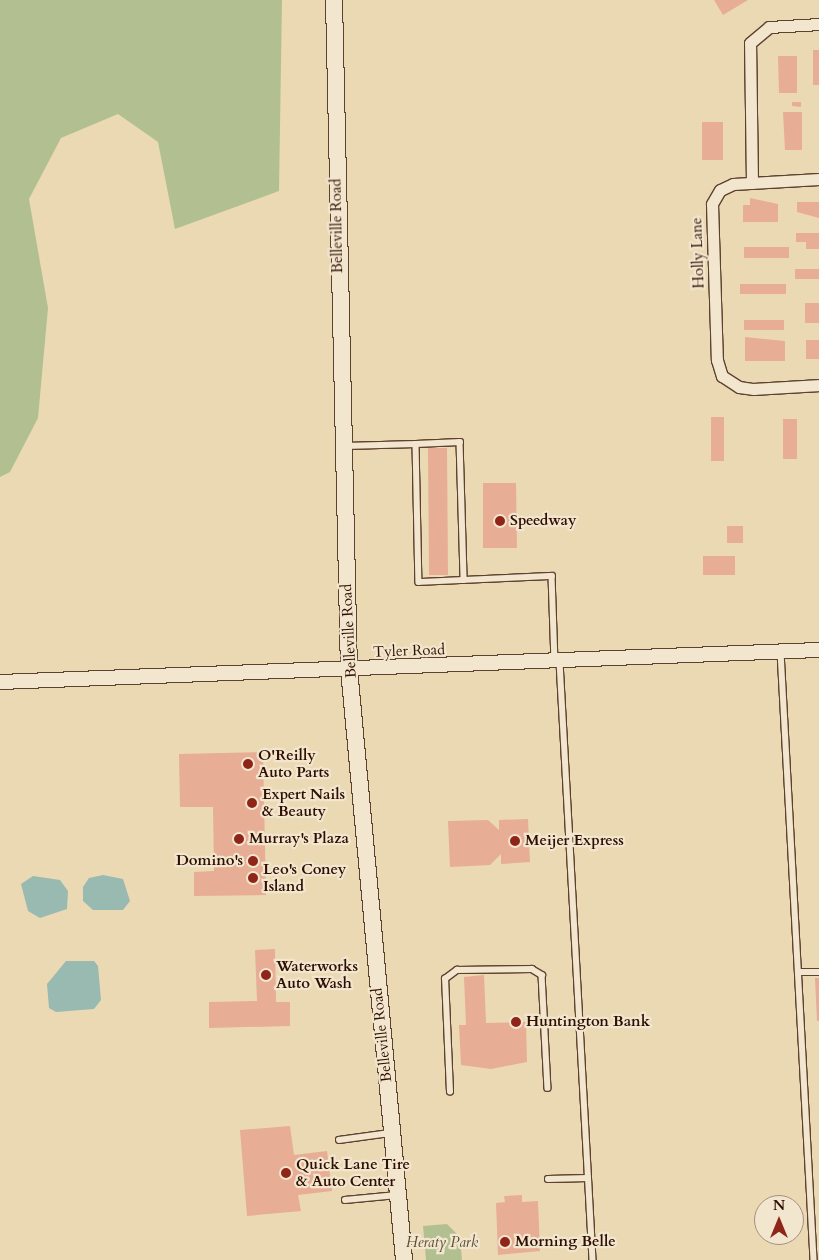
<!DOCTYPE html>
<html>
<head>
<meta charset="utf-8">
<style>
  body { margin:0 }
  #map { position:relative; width:819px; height:1260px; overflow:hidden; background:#ebd9b4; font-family:Cardo,serif }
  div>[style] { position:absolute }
  .green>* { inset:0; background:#b2c091 }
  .water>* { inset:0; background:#98bab0 }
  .building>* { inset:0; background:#e7ad95 }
  .roads { filter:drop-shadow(1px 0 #5e412e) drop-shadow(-1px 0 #5e412e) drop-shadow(0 1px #5e412e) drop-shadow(0 -1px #5e412e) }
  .service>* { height:5.5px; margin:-2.75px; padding:0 2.75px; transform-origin:2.75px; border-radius:2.75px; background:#f2e6ce }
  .minor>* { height:11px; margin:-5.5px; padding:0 5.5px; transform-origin:5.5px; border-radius:5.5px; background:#f2e6ce }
  .tertiary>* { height:14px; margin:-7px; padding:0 7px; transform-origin:7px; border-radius:7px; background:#f2e6ce }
  .secondary>* { height:16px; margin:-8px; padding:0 8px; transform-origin:8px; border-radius:8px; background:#f2e6ce }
  .dots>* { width:14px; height:14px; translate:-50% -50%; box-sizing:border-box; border:2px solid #f2e6ce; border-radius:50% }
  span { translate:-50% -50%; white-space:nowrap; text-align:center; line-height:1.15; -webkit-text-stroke:4.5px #f2e6ce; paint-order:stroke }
  .street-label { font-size:15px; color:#2f0e02 }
  .poi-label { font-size:15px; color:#2f0e02; font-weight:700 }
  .left { translate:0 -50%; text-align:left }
  .right { translate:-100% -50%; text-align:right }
  .park-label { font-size:15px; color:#5d4c34; font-style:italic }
  .north { position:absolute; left:754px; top:1195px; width:50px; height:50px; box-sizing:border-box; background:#f2e6ce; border:1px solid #a4907c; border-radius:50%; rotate:0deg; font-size:14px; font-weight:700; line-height:20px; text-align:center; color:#2f0e02 }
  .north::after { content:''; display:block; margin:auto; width:18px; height:22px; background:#8f2418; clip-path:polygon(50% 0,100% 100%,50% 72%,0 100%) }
</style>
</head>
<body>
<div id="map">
  <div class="green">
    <div style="clip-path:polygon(0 0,282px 0,279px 191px,175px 229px,158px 142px,118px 114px,61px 138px,29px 199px,48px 308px,38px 418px,10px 472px,0 477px)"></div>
    <div style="clip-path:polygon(447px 1224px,460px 1237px,462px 1260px,426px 1260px,423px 1226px)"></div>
  </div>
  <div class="water">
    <div style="clip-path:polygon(103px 875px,123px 879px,130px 901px,123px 910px,93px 910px,83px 901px,83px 887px,89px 878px)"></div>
    <div style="clip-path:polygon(33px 876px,60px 880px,68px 891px,67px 909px,40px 918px,28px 911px,21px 884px)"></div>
    <div style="clip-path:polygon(66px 961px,94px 961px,98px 966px,101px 1000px,94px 1009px,56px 1012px,49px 1008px,47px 984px)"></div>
  </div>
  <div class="building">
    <div style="clip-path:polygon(714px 0,748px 0,723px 15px)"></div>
    <div style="clip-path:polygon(813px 50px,819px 50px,819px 85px,813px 85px)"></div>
    <div style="clip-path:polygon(778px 56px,797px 56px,797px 93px,779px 93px)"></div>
    <div style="clip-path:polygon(792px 102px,801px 102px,801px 107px,792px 106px)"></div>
    <div style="clip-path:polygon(783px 112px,802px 112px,802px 150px,785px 150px)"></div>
    <div style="clip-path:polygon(702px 122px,723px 122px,723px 160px,702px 160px)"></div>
    <div style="clip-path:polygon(750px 198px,778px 204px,778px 222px,743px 222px,743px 205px,750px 205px)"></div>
    <div style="clip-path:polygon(797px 202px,819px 202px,819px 218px,797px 212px)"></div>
    <div style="clip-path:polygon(796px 233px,819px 233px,819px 249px,806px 249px,806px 242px,796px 242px)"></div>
    <div style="clip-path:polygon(744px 247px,789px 247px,789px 258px,744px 258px)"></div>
    <div style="clip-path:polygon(795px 269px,819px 269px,819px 279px,795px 279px)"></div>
    <div style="clip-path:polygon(740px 284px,786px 284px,786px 294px,740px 294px)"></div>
    <div style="clip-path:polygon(805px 303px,819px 303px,819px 323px,805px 323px)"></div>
    <div style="clip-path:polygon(744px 320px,784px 320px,784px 330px,744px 330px)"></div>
    <div style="clip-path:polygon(745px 337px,785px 341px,785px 361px,745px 361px)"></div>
    <div style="clip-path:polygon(806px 340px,819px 340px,819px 359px,806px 359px)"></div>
    <div style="clip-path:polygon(711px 417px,724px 417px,724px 461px,711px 461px)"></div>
    <div style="clip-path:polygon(783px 419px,797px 419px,797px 459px,783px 459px)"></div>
    <div style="clip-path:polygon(428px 448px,447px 448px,448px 575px,429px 575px)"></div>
    <div style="clip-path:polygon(483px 483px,516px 483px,517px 548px,483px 548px)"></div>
    <div style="clip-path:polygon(727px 526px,743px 526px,743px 543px,727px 543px)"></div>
    <div style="clip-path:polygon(703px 556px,735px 556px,735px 575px,703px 575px)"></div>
    <div style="clip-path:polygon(263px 752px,266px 895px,194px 896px,194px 872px,214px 871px,213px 807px,180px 807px,179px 754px)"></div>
    <div style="clip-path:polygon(528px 819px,530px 862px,501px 864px,501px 854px,490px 865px,450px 867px,448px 821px,488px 820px,499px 830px,499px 820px)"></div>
    <div style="clip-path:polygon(275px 949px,276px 1002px,290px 1002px,290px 1026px,209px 1028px,209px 1002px,257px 1001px,255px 950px)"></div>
    <div style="clip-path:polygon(484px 975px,486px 1023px,526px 1022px,527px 1062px,491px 1069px,461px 1065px,459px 1025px,466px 1025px,464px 977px)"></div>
    <div style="clip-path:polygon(815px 978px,819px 978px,819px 1021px,817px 1021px)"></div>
    <div style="clip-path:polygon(290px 1126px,294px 1155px,327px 1151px,332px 1191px,298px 1195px,301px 1211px,247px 1216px,240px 1130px)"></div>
    <div style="clip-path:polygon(522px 1195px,522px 1202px,538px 1201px,540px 1251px,498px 1255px,496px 1203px,505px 1202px,504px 1196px)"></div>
  </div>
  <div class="roads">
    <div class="service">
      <div style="left:416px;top:444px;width:44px;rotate:-2.6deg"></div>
      <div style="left:460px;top:442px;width:138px;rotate:88.3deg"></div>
      <div style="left:345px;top:446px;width:71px;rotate:-1.6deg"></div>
      <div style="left:416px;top:444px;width:138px;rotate:88.8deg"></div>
      <div style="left:419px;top:582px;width:133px;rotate:-2.6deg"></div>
      <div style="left:552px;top:576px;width:84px;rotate:88deg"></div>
      <div style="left:781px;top:652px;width:609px;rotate:86.89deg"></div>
      <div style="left:560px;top:662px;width:599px;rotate:86.84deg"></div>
      <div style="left:799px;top:972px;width:20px"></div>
      <div style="left:450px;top:1092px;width:113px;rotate:-92.5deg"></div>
      <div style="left:445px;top:979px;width:15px;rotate:-37deg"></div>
      <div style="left:457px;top:970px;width:75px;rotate:-0.8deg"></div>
      <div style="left:532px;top:969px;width:12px;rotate:31deg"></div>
      <div style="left:542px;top:975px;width:113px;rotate:87deg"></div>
      <div style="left:339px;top:1140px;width:51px;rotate:-7.8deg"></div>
      <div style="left:548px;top:1179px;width:40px;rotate:-1.4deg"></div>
      <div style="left:345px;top:1200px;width:52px;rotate:-5.5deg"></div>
    </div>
    <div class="minor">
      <div style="left:819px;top:179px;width:86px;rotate:176.7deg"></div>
      <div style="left:733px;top:184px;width:14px;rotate:155deg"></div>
      <div style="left:720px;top:190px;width:16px;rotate:120deg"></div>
      <div style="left:712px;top:204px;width:156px;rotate:88.2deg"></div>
      <div style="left:717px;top:360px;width:17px;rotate:73deg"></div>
      <div style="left:722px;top:376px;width:20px;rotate:33deg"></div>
      <div style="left:739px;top:387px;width:15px;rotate:8deg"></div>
      <div style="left:754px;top:389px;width:65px;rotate:-3.5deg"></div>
      <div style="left:752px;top:183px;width:140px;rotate:-90.8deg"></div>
      <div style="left:750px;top:43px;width:25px;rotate:-40deg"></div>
      <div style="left:769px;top:27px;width:50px;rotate:-3.4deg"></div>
    </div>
    <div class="tertiary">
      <div style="left:0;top:682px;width:820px;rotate:-2.24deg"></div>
    </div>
    <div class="secondary">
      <div style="left:334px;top:0;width:669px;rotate:88.72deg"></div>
      <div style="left:349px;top:669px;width:594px;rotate:84.68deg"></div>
    </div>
  </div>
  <div class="dots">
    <div style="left:500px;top:521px;background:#8f2418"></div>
    <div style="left:248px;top:764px;background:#8f2418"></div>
    <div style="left:252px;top:803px;background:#8f2418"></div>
    <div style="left:239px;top:839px;background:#8f2418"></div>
    <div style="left:515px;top:841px;background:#8f2418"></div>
    <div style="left:253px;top:861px;background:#8f2418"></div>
    <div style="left:253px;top:878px;background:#8f2418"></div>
    <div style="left:266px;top:975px;background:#8f2418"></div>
    <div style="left:516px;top:1022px;background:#8f2418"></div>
    <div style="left:286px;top:1173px;background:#8f2418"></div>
    <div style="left:505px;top:1242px;background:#8f2418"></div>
  </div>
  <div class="street-label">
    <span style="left:337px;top:226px;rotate:-91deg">Belleville Road</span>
    <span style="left:698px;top:253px;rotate:-92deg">Holly Lane</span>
    <span style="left:349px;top:631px;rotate:-93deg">Belleville Road</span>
    <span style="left:409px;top:651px;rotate:-2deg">Tyler Road</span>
    <span style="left:382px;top:1035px;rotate:-96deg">Belleville Road</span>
  </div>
  <div class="poi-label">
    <span class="left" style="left:510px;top:521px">Speedway</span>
    <span class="left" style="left:258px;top:764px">O'Reilly<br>Auto Parts</span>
    <span class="left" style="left:262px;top:803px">Expert Nails<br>&amp; Beauty</span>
    <span class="left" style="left:249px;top:839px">Murray's Plaza</span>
    <span class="left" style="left:525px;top:841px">Meijer Express</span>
    <span class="right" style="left:243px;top:861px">Domino's</span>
    <span class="left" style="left:263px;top:878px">Leo's Coney<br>Island</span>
    <span class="left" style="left:276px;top:975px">Waterworks<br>Auto Wash</span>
    <span class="left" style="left:526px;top:1022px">Huntington Bank</span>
    <span class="left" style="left:296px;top:1173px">Quick Lane Tire<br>&amp; Auto Center</span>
    <span class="left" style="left:515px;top:1242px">Morning Belle</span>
  </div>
  <div class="park-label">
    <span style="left:442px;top:1243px">Heraty Park</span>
  </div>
  <div class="north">N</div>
</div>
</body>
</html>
